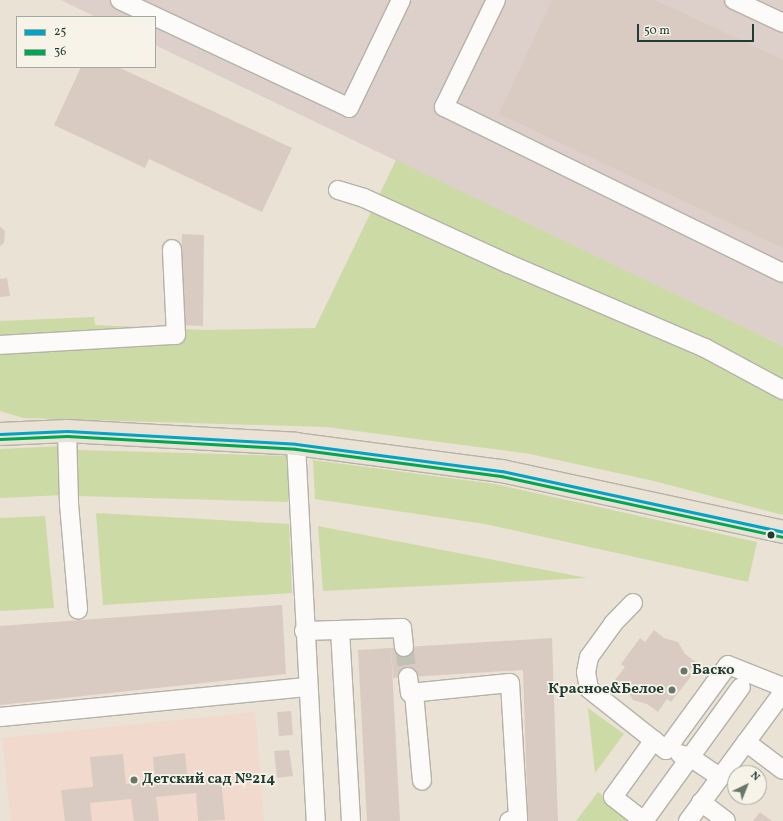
<!DOCTYPE html>
<html>
<head>
<meta charset="utf-8">
<style>
  body { margin:0 }
  #map { position:relative; width:783px; height:821px; overflow:hidden; background:#eae2d5; font-family:Vollkorn,serif }
  div>[style] { position:absolute }
  .built>* { inset:0; background:#f1d9ce }
  .industrial>* { inset:0; background:#ddcfc9 }
  .green>* { inset:0; background:#ccdba6 }
  .building>* { inset:0; background:#d9cbc1 }
  .minor-tunnel>* { height:18px; margin-top:-9px; transform-origin:0; background:repeating-linear-gradient(90deg,#c1c1b5 0 18px,transparent 0 27px) }
  .roads { filter:drop-shadow(1px 0 #b4b2a9) drop-shadow(-1px 0 #b4b2a9) drop-shadow(0 1px #b4b2a9) drop-shadow(0 -1px #b4b2a9) }
  .minor>* { height:18px; margin:-9px; padding:0 9px; transform-origin:9px; border-radius:9px; background:#fcfbf9 }
  .major>* { height:22px; margin:-11px; padding:0 11px; transform-origin:11px; border-radius:11px; background:#e9e2d5 }
  .bus-1>* { height:3px; margin:-1.5px; padding:0 1.5px; transform-origin:1.5px; border-radius:1.5px; background:#02a4c6 }
  .bus-2>* { height:3px; margin:-1.5px; padding:0 1.5px; transform-origin:1.5px; border-radius:1.5px; background:#00a651 }
  .dots>* { width:11px; height:11px; translate:-50% -50%; box-sizing:border-box; border:2px solid #f7f3e8; border-radius:50% }
  span { translate:-50% -50%; white-space:nowrap; text-align:center; line-height:1.15; -webkit-text-stroke:3.5px #f7f3e8; paint-order:stroke }
  .poi-label { font-size:15px; color:#1f3d34; font-weight:700 }
  .left { translate:0 -50%; text-align:left }
  .right { translate:-100% -50%; text-align:right }
  .legend { position:absolute; left:16px; top:16px; width:140px; height:52px; box-sizing:border-box; background:#f7f3e8; border:1px solid #a1aaa0; margin:0; padding:5px 7px; list-style:none; font-size:12px; color:#1f3d34 }
  .legend li { display:flex; align-items:center; gap:8px; height:20px }
  .legend b { width:20px; border:1px solid #a1aaa0 }
  .north { position:absolute; left:727px; top:765px; width:40px; height:40px; box-sizing:border-box; background:#f7f3e8; border:1px solid #a1aaa0; border-radius:50%; rotate:43deg; font-size:11px; font-weight:700; line-height:16px; text-align:center; color:#1f3d34 }
  .north::after { content:''; display:block; margin:auto; width:14px; height:18px; background:#66776c; clip-path:polygon(50% 0,100% 100%,50% 72%,0 100%) }
  .scale { position:absolute; left:637px; top:24px; width:117px; height:18px; box-sizing:border-box; border:2px solid #1f3d34; border-top:0; padding-left:5px; font-size:12px; line-height:14px; white-space:nowrap; color:#1f3d34; -webkit-text-stroke:3px #f7f3e8; paint-order:stroke }
</style>
</head>
<body>
<div id="map">
  <div class="built">
    <div style="clip-path:polygon(255px 712px,264px 821px,11px 821px,2px 738px)"></div>
  </div>
  <div class="industrial">
    <div style="clip-path:polygon(61px 0,783px 0,783px 346px,155px 45px,155px 17px,96px 17px)"></div>
  </div>
  <div class="green">
    <div style="clip-path:polygon(396px 160px,783px 346px,783px 515px,654px 481px,530px 454px,326px 427px,23px 418px,0 411px,0 321px,94px 317px,95px 325px,206px 330px,315px 328px)"></div>
    <div style="clip-path:polygon(62px 446px,64px 495px,0 498px,0 449px)"></div>
    <div style="clip-path:polygon(78px 450px,289px 456px,288px 502px,77px 496px)"></div>
    <div style="clip-path:polygon(313px 460px,495px 484px,757px 542px,748px 582px,485px 524px,315px 499px)"></div>
    <div style="clip-path:polygon(96px 513px,289px 524px,292px 593px,103px 605px)"></div>
    <div style="clip-path:polygon(45px 516px,54px 608px,0 611px,0 518px)"></div>
    <div style="clip-path:polygon(318px 526px,587px 578px,323px 591px)"></div>
    <div style="clip-path:polygon(588px 708px,624px 734px,595px 773px)"></div>
    <div style="clip-path:polygon(598px 792px,636px 821px,576px 821px)"></div>
  </div>
  <div class="building">
    <div style="clip-path:polygon(552px 0,655px 0,783px 60px,783px 248px,499px 114px)"></div>
    <div style="clip-path:polygon(81px 67px,118px 67px,292px 148px,262px 212px,149px 159px,145px 168px,54px 125px)"></div>
    <div style="clip-path:polygon(0 226px,5px 231px,4px 243px,0 246px)"></div>
    <div style="clip-path:polygon(182px 234px,204px 235px,203px 326px,180px 325px)"></div>
    <div style="clip-path:polygon(7px 278px,10px 296px,0 297px,0 279px)"></div>
    <div style="clip-path:polygon(282px 605px,286px 674px,0 705px,0 626px)"></div>
    <div style="clip-path:polygon(654px 630px,664px 638px,678px 642px,685px 654px,696px 662px,688px 672px,692px 675px,671px 702px,667px 699px,658px 712px,647px 704px,633px 700px,626px 688px,615px 680px,625px 667px,621px 664px,640px 638px,645px 642px)"></div>
    <div style="clip-path:polygon(552px 638px,558px 821px,528px 821px,523px 670px,393px 678px,391px 648px)"></div>
    <div style="clip-path:polygon(391px 648px,400px 821px,367px 821px,358px 650px)"></div>
    <div style="clip-path:polygon(291px 711px,293px 735px,279px 736px,277px 712px)"></div>
    <div style="clip-path:polygon(289px 750px,293px 776px,277px 778px,274px 751px)"></div>
    <div style="clip-path:polygon(185px 753px,188px 782px,221px 779px,225px 820px,198px 821px,196px 793px,156px 797px,159px 821px,134px 821px,131px 799px,90px 803px,92px 821px,65px 821px,61px 790px,93px 787px,90px 757px,123px 754px,126px 784px,155px 781px,153px 757px)"></div>
    <div style="clip-path:polygon(760px 812px,772px 821px,753px 821px)"></div>
  </div>
  <div class="minor-tunnel">
    <div style="left:404px;top:647px;width:30px;rotate:82deg"></div>
  </div>
  <div class="roads">
    <div class="minor">
      <div style="left:120px;top:0;width:253px;rotate:25.2deg"></div>
      <div style="left:349px;top:108px;width:120px;rotate:-64.3deg"></div>
      <div style="left:496px;top:0;width:119px;rotate:115.9deg"></div>
      <div style="left:444px;top:107px;width:377px;rotate:26.1deg"></div>
      <div style="left:734px;top:0;width:54px;rotate:25.1deg"></div>
      <div style="left:338px;top:190px;width:27px;rotate:17deg"></div>
      <div style="left:364px;top:198px;width:159px;rotate:24.5deg"></div>
      <div style="left:509px;top:264px;width:213px;rotate:23.2deg"></div>
      <div style="left:705px;top:348px;width:89px;rotate:28.3deg"></div>
      <div style="left:0;top:345px;width:176px;rotate:-3.3deg"></div>
      <div style="left:176px;top:335px;width:86px;rotate:-92.7deg"></div>
      <div style="left:67px;top:431px;width:73px;rotate:88.4deg"></div>
      <div style="left:69px;top:504px;width:106px;rotate:85.1deg"></div>
      <div style="left:296px;top:444px;width:378px;rotate:87deg"></div>
      <div style="left:633px;top:603px;width:29px;rotate:134deg"></div>
      <div style="left:613px;top:624px;width:41px;rotate:126deg"></div>
      <div style="left:589px;top:657px;width:15px;rotate:101deg"></div>
      <div style="left:586px;top:672px;width:17px;rotate:80deg"></div>
      <div style="left:589px;top:689px;width:98px;rotate:38.4deg"></div>
      <div style="left:666px;top:750px;width:105px;rotate:-53.9deg"></div>
      <div style="left:728px;top:665px;width:59px;rotate:21.8deg"></div>
      <div style="left:340px;top:630px;width:191px;rotate:86.7deg"></div>
      <div style="left:304px;top:631px;width:98px;rotate:-1.8deg"></div>
      <div style="left:402px;top:628px;width:19px;rotate:84deg"></div>
      <div style="left:408px;top:677px;width:16px;rotate:83deg"></div>
      <div style="left:410px;top:693px;width:100px;rotate:-5.7deg"></div>
      <div style="left:510px;top:683px;width:136px;rotate:86.6deg"></div>
      <div style="left:518px;top:819px;width:9px;rotate:167deg"></div>
      <div style="left:414px;top:693px;width:88px;rotate:84.8deg"></div>
      <div style="left:0;top:717px;width:309px;rotate:-5.6deg"></div>
      <div style="left:654px;top:740px;width:70px;rotate:125.7deg"></div>
      <div style="left:613px;top:797px;width:39px;rotate:38deg"></div>
      <div style="left:644px;top:821px;width:165px;rotate:-54.1deg"></div>
      <div style="left:746px;top:742px;width:46px;rotate:37.1deg"></div>
      <div style="left:680px;top:754px;width:10px;rotate:17deg"></div>
      <div style="left:690px;top:757px;width:36px;rotate:34deg"></div>
      <div style="left:701px;top:802px;width:31px;rotate:37deg"></div>
      <div style="left:688px;top:821px;width:160px;rotate:-53.6deg"></div>
    </div>
    <div class="major">
      <div style="left:0;top:434px;width:67px;rotate:-2.6deg"></div>
      <div style="left:67px;top:431px;width:229px;rotate:3.2deg"></div>
      <div style="left:296px;top:444px;width:208px;rotate:7.5deg"></div>
      <div style="left:502px;top:471px;width:288px;rotate:12.2deg"></div>
    </div>
  </div>
  <div class="bus-1">
    <div style="left:0;top:434px;width:67px;rotate:-2.6deg"></div>
    <div style="left:67px;top:431px;width:229px;rotate:3.2deg"></div>
    <div style="left:296px;top:444px;width:208px;rotate:7.5deg"></div>
    <div style="left:502px;top:471px;width:288px;rotate:12.2deg"></div>
  </div>
  <div class="bus-2">
    <div style="left:0;top:439px;width:67px;rotate:-2.6deg"></div>
    <div style="left:67px;top:436px;width:229px;rotate:3.2deg"></div>
    <div style="left:296px;top:449px;width:207px;rotate:7.5deg"></div>
    <div style="left:501px;top:476px;width:288px;rotate:12.2deg"></div>
  </div>
  <div class="dots">
    <div style="left:771px;top:535px;background:#1f3d34"></div>
    <div style="left:684px;top:671px;background:#66776c"></div>
    <div style="left:672px;top:690px;background:#66776c"></div>
    <div style="left:134px;top:780px;background:#66776c"></div>
  </div>
  <div class="poi-label">
    <span class="left" style="left:692px;top:671px">Баско</span>
    <span class="right" style="left:664px;top:690px">Красное&amp;Белое</span>
    <span class="left" style="left:142px;top:780px">Детский сад №214</span>
  </div>
  <ul class="legend">
  <li><b style="height:5px;background:#02a4c6"></b>25</li>
  <li><b style="height:5px;background:#00a651"></b>36</li>
  </ul>
  <div class="north">N</div>
  <div class="scale">50 m</div>
</div>
</body>
</html>
